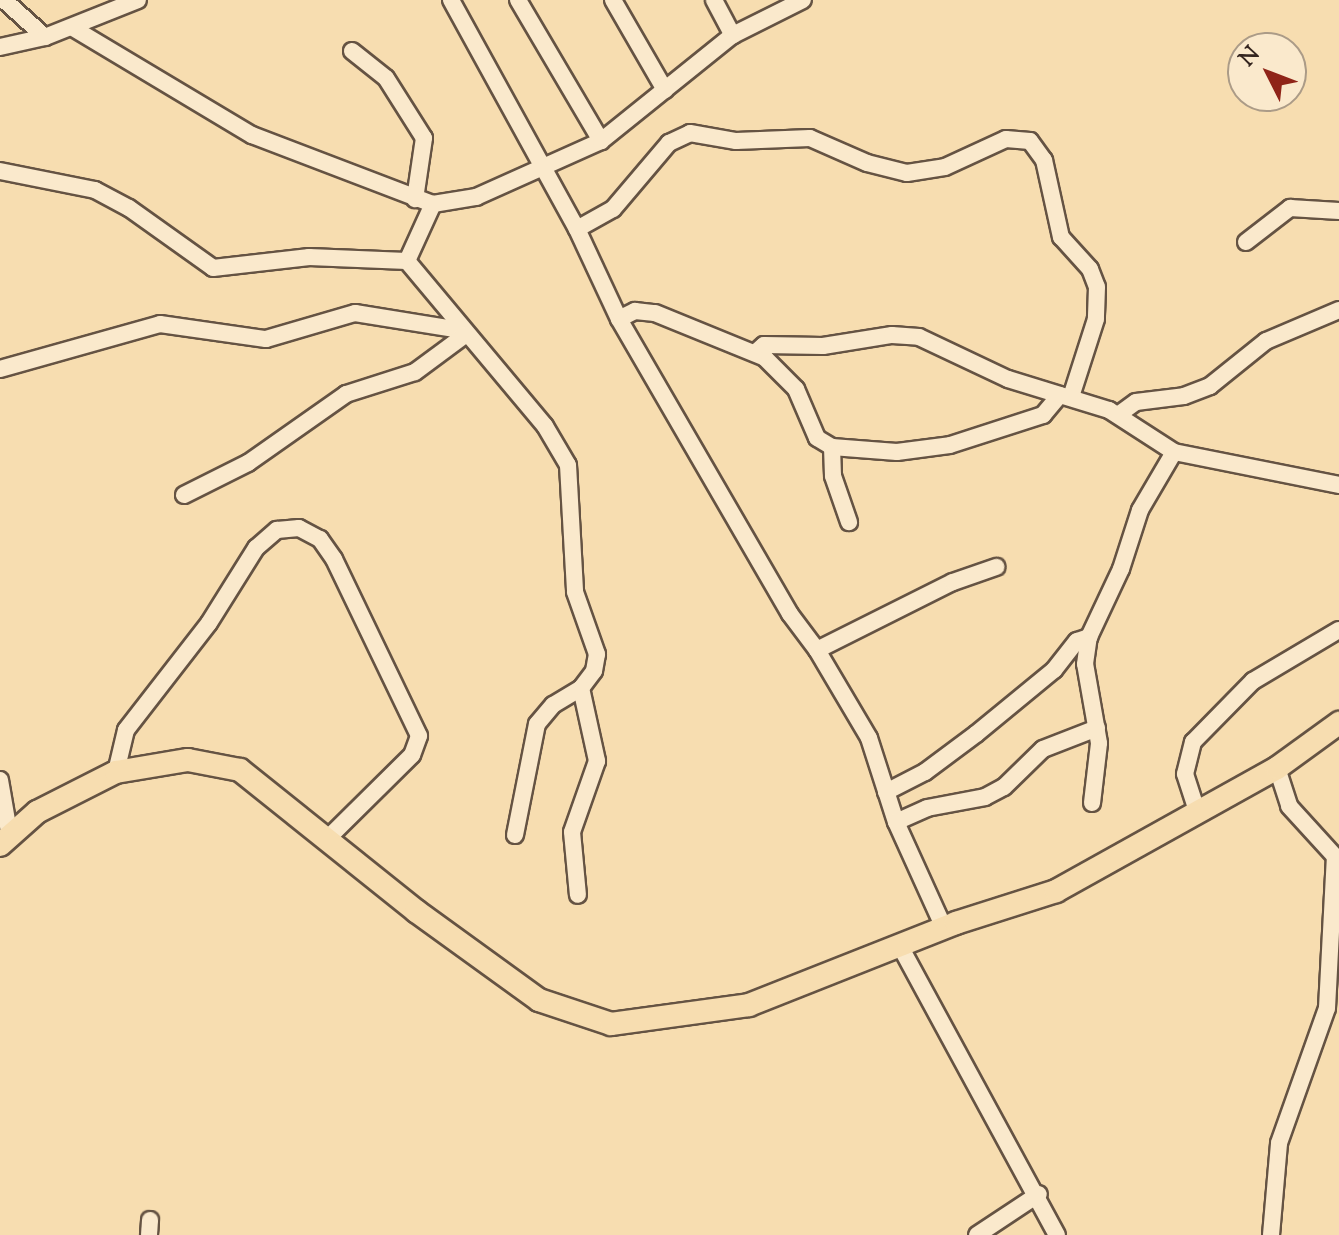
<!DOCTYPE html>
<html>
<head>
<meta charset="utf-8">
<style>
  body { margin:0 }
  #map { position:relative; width:1339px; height:1235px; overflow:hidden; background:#f7ddb0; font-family:"Sorts Mill Goudy",serif }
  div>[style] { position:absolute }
  .roads { filter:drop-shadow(2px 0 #655343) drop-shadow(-2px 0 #655343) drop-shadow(0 2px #655343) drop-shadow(0 -2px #655343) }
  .minor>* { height:16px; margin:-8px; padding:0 8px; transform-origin:8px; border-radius:8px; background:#fae9cc }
  .major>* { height:22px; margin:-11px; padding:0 11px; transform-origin:11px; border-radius:11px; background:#f7ddb0 }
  span { translate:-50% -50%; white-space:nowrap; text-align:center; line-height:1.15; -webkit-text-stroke:6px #fae9cc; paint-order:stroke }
  .north { position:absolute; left:1227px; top:32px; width:80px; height:80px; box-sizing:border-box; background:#fae9cc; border:2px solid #ab9b87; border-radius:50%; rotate:312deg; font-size:22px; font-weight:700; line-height:32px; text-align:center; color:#34251f }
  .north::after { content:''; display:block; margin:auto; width:28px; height:36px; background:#8f2418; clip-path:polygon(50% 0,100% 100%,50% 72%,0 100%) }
</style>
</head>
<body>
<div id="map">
  <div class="roads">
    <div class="minor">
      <div style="left:4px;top:0;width:55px;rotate:42.1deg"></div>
      <div style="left:451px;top:0;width:261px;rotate:61.2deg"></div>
      <div style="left:577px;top:229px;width:99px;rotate:65deg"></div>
      <div style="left:619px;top:319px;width:341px;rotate:59.9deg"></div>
      <div style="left:790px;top:614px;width:45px;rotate:53.1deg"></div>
      <div style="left:817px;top:650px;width:102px;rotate:59.4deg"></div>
      <div style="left:869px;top:738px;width:88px;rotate:72.2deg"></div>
      <div style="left:896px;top:822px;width:116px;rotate:65.6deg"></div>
      <div style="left:518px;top:0;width:164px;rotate:59.5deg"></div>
      <div style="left:613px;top:0;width:104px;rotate:60deg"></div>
      <div style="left:714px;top:0;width:40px;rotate:62deg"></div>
      <div style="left:73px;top:28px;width:209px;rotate:30.9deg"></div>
      <div style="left:252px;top:135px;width:194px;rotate:20.9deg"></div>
      <div style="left:433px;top:204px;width:44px;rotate:-9.2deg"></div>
      <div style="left:476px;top:197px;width:137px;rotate:-24.1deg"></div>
      <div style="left:601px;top:141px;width:169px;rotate:-38.8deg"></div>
      <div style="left:733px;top:35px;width:78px;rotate:-26.6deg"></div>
      <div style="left:0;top:47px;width:46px;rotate:-12.5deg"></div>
      <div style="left:45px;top:37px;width:100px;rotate:-21.7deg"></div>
      <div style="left:352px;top:51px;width:43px;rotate:38.5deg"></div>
      <div style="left:386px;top:78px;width:71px;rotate:57.7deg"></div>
      <div style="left:424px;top:138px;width:62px;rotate:98.4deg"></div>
      <div style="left:0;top:171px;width:97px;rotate:11.3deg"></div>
      <div style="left:95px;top:190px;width:38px;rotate:28deg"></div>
      <div style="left:129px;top:208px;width:103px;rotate:35.5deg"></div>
      <div style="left:213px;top:268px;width:97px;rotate:-6.5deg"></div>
      <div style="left:309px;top:257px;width:98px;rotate:2.3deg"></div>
      <div style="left:407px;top:261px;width:63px;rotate:-65.5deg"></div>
      <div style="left:577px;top:229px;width:41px;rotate:-29.1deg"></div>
      <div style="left:613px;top:209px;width:87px;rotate:-49.7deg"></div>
      <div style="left:669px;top:143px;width:23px;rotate:-25deg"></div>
      <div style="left:690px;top:133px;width:47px;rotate:9.9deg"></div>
      <div style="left:736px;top:141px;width:74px;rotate:-2.3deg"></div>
      <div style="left:810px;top:138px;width:62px;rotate:23.7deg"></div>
      <div style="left:867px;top:163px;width:41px;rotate:14deg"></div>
      <div style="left:907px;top:173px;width:38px;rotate:-9deg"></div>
      <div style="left:945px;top:167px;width:67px;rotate:-24.7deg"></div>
      <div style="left:1006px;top:139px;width:24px;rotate:5deg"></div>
      <div style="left:1030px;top:141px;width:24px;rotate:54deg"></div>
      <div style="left:1044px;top:160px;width:79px;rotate:77.6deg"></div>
      <div style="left:1061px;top:237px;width:43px;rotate:47.8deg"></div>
      <div style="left:1090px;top:269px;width:19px;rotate:69deg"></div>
      <div style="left:1097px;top:287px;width:32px;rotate:92deg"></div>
      <div style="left:1096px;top:319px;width:82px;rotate:107.8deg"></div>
      <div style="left:1246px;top:242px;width:56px;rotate:-37.7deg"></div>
      <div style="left:1290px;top:208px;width:49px;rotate:3.5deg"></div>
      <div style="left:407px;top:261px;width:215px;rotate:50.1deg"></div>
      <div style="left:545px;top:426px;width:45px;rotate:59.5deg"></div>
      <div style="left:568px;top:465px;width:127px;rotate:86.8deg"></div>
      <div style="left:575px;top:592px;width:66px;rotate:70.5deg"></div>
      <div style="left:597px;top:654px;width:17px;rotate:100deg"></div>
      <div style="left:594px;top:671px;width:21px;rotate:127deg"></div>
      <div style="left:581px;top:688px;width:75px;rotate:77.6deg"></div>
      <div style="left:597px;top:761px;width:75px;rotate:109.4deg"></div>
      <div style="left:572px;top:832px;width:63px;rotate:84.6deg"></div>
      <div style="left:619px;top:319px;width:18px;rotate:-27deg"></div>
      <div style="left:635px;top:311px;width:20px;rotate:6deg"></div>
      <div style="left:655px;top:313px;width:119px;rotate:22.2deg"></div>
      <div style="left:765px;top:358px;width:44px;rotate:45deg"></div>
      <div style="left:796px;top:389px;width:53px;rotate:66.8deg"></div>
      <div style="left:817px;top:438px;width:17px;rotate:31deg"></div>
      <div style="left:832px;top:447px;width:65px;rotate:4.4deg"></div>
      <div style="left:897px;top:452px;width:53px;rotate:-7.5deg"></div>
      <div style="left:950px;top:445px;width:98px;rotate:-17.9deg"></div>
      <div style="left:1043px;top:415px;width:26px;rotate:-50deg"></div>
      <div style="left:755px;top:353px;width:12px;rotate:-42deg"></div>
      <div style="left:764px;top:345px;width:59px;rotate:1deg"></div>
      <div style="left:823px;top:346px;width:70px;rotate:-9.1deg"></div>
      <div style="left:892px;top:335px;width:27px;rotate:4deg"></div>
      <div style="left:919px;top:337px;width:98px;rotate:25.3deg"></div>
      <div style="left:1008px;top:379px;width:106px;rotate:17.1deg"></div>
      <div style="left:1109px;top:410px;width:77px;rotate:32.9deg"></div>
      <div style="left:1174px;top:452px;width:168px;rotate:11.3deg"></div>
      <div style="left:0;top:369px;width:166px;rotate:-15.7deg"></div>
      <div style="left:160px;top:324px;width:107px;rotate:8.1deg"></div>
      <div style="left:266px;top:339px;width:93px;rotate:-16.3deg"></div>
      <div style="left:355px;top:313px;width:106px;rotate:9.2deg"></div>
      <div style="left:1118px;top:415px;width:22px;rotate:-36deg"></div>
      <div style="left:1136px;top:402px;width:48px;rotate:-7.1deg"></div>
      <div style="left:1184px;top:396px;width:28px;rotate:-21deg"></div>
      <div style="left:1210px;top:386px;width:72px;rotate:-38.8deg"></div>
      <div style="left:1266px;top:341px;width:79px;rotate:-23deg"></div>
      <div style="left:832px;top:447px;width:29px;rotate:88deg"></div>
      <div style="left:833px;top:476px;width:49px;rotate:70.8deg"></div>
      <div style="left:184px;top:495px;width:72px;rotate:-26.6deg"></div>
      <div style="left:248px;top:463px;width:120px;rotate:-35.1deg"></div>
      <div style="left:346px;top:394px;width:72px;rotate:-17.7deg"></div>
      <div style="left:415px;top:372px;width:62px;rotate:-36.5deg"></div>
      <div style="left:817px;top:650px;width:152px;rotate:-26.6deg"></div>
      <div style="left:953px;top:582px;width:46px;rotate:-19.2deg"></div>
      <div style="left:1277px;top:768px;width:40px;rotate:72deg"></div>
      <div style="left:1289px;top:806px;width:74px;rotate:47.7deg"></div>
      <div style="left:116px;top:772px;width:43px;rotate:-76.6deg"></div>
      <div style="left:126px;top:730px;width:135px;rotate:-52.2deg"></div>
      <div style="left:209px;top:623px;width:89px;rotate:-57.9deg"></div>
      <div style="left:256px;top:548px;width:28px;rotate:-41deg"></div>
      <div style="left:277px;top:530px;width:22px;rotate:-5deg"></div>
      <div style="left:299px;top:528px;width:24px;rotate:28deg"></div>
      <div style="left:320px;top:539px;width:24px;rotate:55deg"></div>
      <div style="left:334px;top:559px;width:196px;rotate:64.3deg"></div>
      <div style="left:419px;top:736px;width:20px;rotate:110deg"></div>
      <div style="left:412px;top:755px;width:117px;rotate:135.3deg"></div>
      <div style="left:0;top:780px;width:53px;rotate:80.2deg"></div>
      <div style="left:886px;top:792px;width:44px;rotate:-27.1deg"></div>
      <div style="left:925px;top:772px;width:64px;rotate:-36.7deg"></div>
      <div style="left:976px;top:734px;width:101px;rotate:-39.4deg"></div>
      <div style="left:1054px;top:670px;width:37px;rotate:-52deg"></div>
      <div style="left:1077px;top:641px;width:13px;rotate:-18deg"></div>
      <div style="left:1092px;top:803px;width:60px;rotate:-83.3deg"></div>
      <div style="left:1099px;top:743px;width:80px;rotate:-100deg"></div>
      <div style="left:1085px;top:664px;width:27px;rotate:-82deg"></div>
      <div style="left:1089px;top:637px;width:75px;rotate:-64.8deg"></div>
      <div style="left:1121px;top:569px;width:62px;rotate:-72.1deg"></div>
      <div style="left:1140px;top:510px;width:67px;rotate:-59.6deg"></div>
      <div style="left:1198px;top:814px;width:42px;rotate:-108deg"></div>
      <div style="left:1185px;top:774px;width:33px;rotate:-76deg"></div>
      <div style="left:1193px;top:742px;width:86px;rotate:-45.5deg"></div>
      <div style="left:1253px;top:681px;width:100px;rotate:-30.7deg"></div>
      <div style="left:896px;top:822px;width:34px;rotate:-24deg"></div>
      <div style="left:927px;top:808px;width:59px;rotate:-10.7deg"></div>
      <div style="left:985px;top:797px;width:21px;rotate:-28deg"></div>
      <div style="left:1004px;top:787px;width:54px;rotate:-44.3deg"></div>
      <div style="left:1043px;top:749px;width:58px;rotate:-21.3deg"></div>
      <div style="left:515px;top:835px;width:113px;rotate:-78.8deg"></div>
      <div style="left:537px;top:724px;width:25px;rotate:-50deg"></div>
      <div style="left:553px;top:705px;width:33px;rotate:-31deg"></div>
      <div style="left:900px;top:946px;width:329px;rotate:61.5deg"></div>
      <div style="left:149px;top:1235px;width:15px;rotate:-86deg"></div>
      <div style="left:977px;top:1235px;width:74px;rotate:-33.5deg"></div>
      <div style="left:1271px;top:1235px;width:92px;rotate:-85deg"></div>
      <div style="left:1279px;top:1143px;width:143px;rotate:-70.4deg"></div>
      <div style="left:1327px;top:1008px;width:151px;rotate:-87deg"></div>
    </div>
    <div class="major">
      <div style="left:0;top:845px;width:50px;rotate:-41.7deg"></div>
      <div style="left:37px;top:812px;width:89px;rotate:-26.9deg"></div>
      <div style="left:116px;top:772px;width:73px;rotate:-9.5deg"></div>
      <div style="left:188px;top:760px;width:53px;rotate:10.9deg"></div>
      <div style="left:240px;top:770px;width:226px;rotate:38.7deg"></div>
      <div style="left:416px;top:911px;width:152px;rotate:35.9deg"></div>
      <div style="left:539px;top:1000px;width:76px;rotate:18.4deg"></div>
      <div style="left:611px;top:1024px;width:139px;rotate:-7.8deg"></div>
      <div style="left:749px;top:1005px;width:223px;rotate:-21.6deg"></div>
      <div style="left:956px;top:923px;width:105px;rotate:-17.7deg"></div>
      <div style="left:1056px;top:891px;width:253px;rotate:-29.1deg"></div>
      <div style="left:1277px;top:768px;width:77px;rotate:-36deg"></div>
    </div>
  </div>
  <div class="north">N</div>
</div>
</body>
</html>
